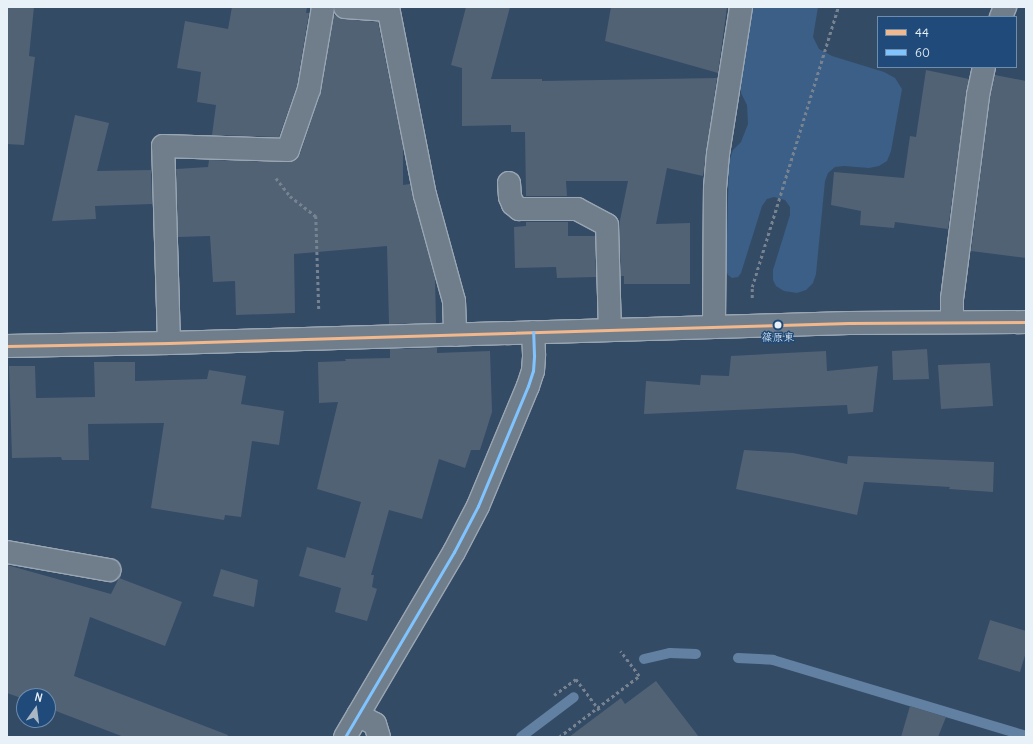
<!DOCTYPE html>
<html>
<head>
<meta charset="utf-8">
<style>
  body { margin:0 }
  #map { position:relative; width:1033px; height:744px; overflow:hidden; background:#344b65; font-family:Delius,"Klee One",sans-serif }
  div>[style] { position:absolute }
  .green>* { inset:0; background:#3b5f87 }
  .stream>* { height:10px; margin:-5px; padding:0 5px; transform-origin:5px; border-radius:5px; background:#6280a1 }
  .building>* { inset:0; background:#516275 }
  .path>* { height:2.5px; margin-top:-1.25px; transform-origin:0; background:repeating-linear-gradient(90deg,#778390 0 3px,transparent 0 6px) }
  .roads { filter:drop-shadow(1px 0 #9aa6b3) drop-shadow(-1px 0 #9aa6b3) drop-shadow(0 1px #9aa6b3) drop-shadow(0 -1px #9aa6b3) }
  .minor>* { height:22px; margin:-11px; padding:0 11px; transform-origin:11px; border-radius:11px; background:#707e8c }
  .major>* { height:22px; margin:-11px; padding:0 11px; transform-origin:11px; border-radius:11px; background:#707e8c }
  .bus-1>* { height:3px; margin:-1.5px; padding:0 1.5px; transform-origin:1.5px; border-radius:1.5px; background:#f1b78d }
  .bus-2>* { height:3px; margin:-1.5px; padding:0 1.5px; transform-origin:1.5px; border-radius:1.5px; background:#80c4ff }
  .dots>* { width:11px; height:11px; translate:-50% -50%; box-sizing:border-box; border:2px solid #1f4a7a; border-radius:50% }
  span { translate:-50% -50%; white-space:nowrap; text-align:center; line-height:1.15; -webkit-text-stroke:3px #1f4a7a; paint-order:stroke }
  .bus-label { font-size:11px; color:#e8f1f8 }
  .frame { position:absolute; inset:0; border:8px solid #e8f1f8; pointer-events:none }
  .legend { position:absolute; left:877px; top:16px; width:140px; height:52px; box-sizing:border-box; background:#1f4a7a; border:1px solid #6f8dac; margin:0; padding:5px 7px; list-style:none; font-size:12px; color:#e8f1f8 }
  .legend li { display:flex; align-items:center; gap:8px; height:20px }
  .legend b { width:20px; border:1px solid #6f8dac }
  .north { position:absolute; left:16px; top:688px; width:40px; height:40px; box-sizing:border-box; background:#1f4a7a; border:1px solid #6f8dac; border-radius:50%; rotate:14deg; font-size:11px; font-weight:700; line-height:16px; text-align:center; color:#e8f1f8 }
  .north::after { content:''; display:block; margin:auto; width:14px; height:18px; background:#a9b7c5; clip-path:polygon(50% 0,100% 100%,50% 72%,0 100%) }
</style>
</head>
<body>
<div id="map">
  <div class="green">
    <div style="clip-path:polygon(753px 7px,818px 7px,813px 37px,819px 49px,832px 56px,884px 72px,895px 78px,902px 89px,891px 151px,887px 161px,879px 166px,869px 168px,844px 166px,835px 167px,828px 173px,825px 181px,816px 274px,813px 283px,806px 290px,797px 293px,784px 291px,776px 286px,773px 280px,773px 270px,790px 215px,790px 207px,785px 200px,774px 197px,767px 199px,762px 206px,741px 273px,738px 277px,732px 278px,728px 275px,726px 271px,729px 162px,733px 150px,741px 142px,748px 124px,747px 105px,741px 93px,741px 78px)"></div>
  </div>
  <div class="stream">
    <div style="left:738px;top:658px;width:35px;rotate:3deg"></div>
    <div style="left:773px;top:660px;width:264px;rotate:16.7deg"></div>
    <div style="left:644px;top:659px;width:27px;rotate:-13deg"></div>
    <div style="left:670px;top:653px;width:26px;rotate:2deg"></div>
    <div style="left:521px;top:737px;width:66px;rotate:-37deg"></div>
  </div>
  <div class="building">
    <div style="clip-path:polygon(7px 7px,34px 7px,29px 56px,35px 57px,24px 145px,7px 144px)"></div>
    <div style="clip-path:polygon(232px 7px,307px 7px,306px 13px,309px 13px,297px 86px,279px 137px,212px 135px,216px 105px,197px 102px,201px 72px,177px 68px,185px 21px,228px 29px)"></div>
    <div style="clip-path:polygon(466px 7px,510px 7px,491px 79px,542px 79px,542px 81px,717px 78px,703px 176px,667px 168px,656px 224px,690px 223px,690px 284px,624px 284px,624px 276px,621px 276px,619px 225px,628px 181px,566px 181px,567px 196px,526px 196px,525px 132px,511px 132px,511px 125px,462px 126px,462px 68px,451px 65px)"></div>
    <div style="clip-path:polygon(611px 7px,727px 7px,718px 73px,605px 41px)"></div>
    <div style="clip-path:polygon(334px 15px,344px 19px,378px 22px,403px 146px,403px 185px,410px 184px,435px 278px,436px 323px,389px 324px,387px 246px,294px 254px,295px 313px,236px 315px,235px 281px,213px 282px,210px 236px,178px 237px,176px 169px,208px 167px,209px 160px,288px 162px,295px 160px,300px 154px,321px 91px)"></div>
    <div style="clip-path:polygon(926px 70px,969px 79px,948px 229px,895px 222px,894px 228px,860px 225px,861px 211px,831px 205px,834px 172px,904px 178px,910px 136px,916px 137px)"></div>
    <div style="clip-path:polygon(995px 75px,1026px 81px,1026px 258px,971px 251px,990px 97px)"></div>
    <div style="clip-path:polygon(75px 115px,109px 123px,97px 171px,151px 170px,152px 204px,95px 206px,96px 219px,52px 221px)"></div>
    <div style="clip-path:polygon(526px 222px,568px 222px,568px 236px,595px 236px,596px 277px,557px 278px,556px 267px,515px 268px,514px 227px,526px 226px)"></div>
    <div style="clip-path:polygon(437px 348px,437px 353px,490px 351px,492px 412px,480px 450px,471px 450px,465px 468px,439px 459px,422px 519px,389px 510px,371px 575px,374px 575px,372px 587px,377px 589px,367px 621px,335px 612px,341px 588px,299px 576px,307px 547px,345px 558px,361px 502px,317px 489px,338px 402px,319px 403px,318px 362px,346px 361px,345px 359px,390px 358px,390px 349px)"></div>
    <div style="clip-path:polygon(927px 349px,929px 379px,893px 380px,892px 351px)"></div>
    <div style="clip-path:polygon(826px 351px,827px 371px,878px 366px,873px 412px,848px 414px,847px 405px,644px 414px,646px 381px,700px 385px,701px 375px,729px 376px,731px 356px)"></div>
    <div style="clip-path:polygon(94px 362px,135px 362px,135px 381px,207px 379px,209px 370px,246px 376px,241px 404px,284px 411px,279px 445px,252px 441px,241px 517px,225px 515px,224px 520px,151px 508px,164px 423px,88px 424px,89px 460px,62px 460px,61px 457px,12px 458px,9px 366px,35px 366px,36px 398px,95px 397px)"></div>
    <div style="clip-path:polygon(990px 363px,993px 406px,941px 409px,938px 365px)"></div>
    <div style="clip-path:polygon(744px 450px,793px 453px,847px 464px,848px 456px,994px 462px,993px 492px,949px 489px,950px 487px,864px 482px,857px 515px,736px 489px)"></div>
    <div style="clip-path:polygon(7px 565px,111px 594px,119px 578px,182px 602px,165px 646px,90px 617px,74px 676px,228px 735px,227px 737px,124px 737px,48px 708px,48px 696px,24px 696px,24px 699px,7px 693px)"></div>
    <div style="clip-path:polygon(221px 569px,258px 580px,254px 607px,213px 596px)"></div>
    <div style="clip-path:polygon(990px 620px,1026px 631px,1026px 652px,1020px 672px,978px 659px)"></div>
    <div style="clip-path:polygon(656px 681px,699px 737px,569px 737px,621px 698px,625px 704px)"></div>
    <div style="clip-path:polygon(910px 706px,946px 717px,938px 737px,901px 737px)"></div>
  </div>
  <div class="path">
    <div style="left:276px;top:178px;width:23px;rotate:52deg"></div>
    <div style="left:290px;top:196px;width:33px;rotate:38deg"></div>
    <div style="left:316px;top:216px;width:94px;rotate:88.2deg"></div>
    <div style="left:752px;top:298px;width:11px;rotate:-90deg"></div>
    <div style="left:752px;top:287px;width:293px;rotate:-72.9deg"></div>
    <div style="left:554px;top:695px;width:27px;rotate:-36deg"></div>
    <div style="left:576px;top:679px;width:41px;rotate:52.9deg"></div>
    <div style="left:559px;top:737px;width:101px;rotate:-37.3deg"></div>
    <div style="left:639px;top:676px;width:31px;rotate:-127deg"></div>
  </div>
  <div class="roads">
    <div class="minor">
      <div style="left:345px;top:7px;width:43px;rotate:4deg"></div>
      <div style="left:388px;top:7px;width:192px;rotate:78.9deg"></div>
      <div style="left:425px;top:195px;width:110px;rotate:74.7deg"></div>
      <div style="left:454px;top:301px;width:34px;rotate:88deg"></div>
      <div style="left:1001px;top:17px;width:11px;rotate:-68deg"></div>
      <div style="left:509px;top:183px;width:14px;rotate:86deg"></div>
      <div style="left:510px;top:197px;width:8px;rotate:67deg"></div>
      <div style="left:513px;top:204px;width:8px;rotate:40deg"></div>
      <div style="left:519px;top:209px;width:58px"></div>
      <div style="left:577px;top:209px;width:34px;rotate:28deg"></div>
      <div style="left:607px;top:225px;width:105px;rotate:88.4deg"></div>
      <div style="left:952px;top:322px;width:23px;rotate:-90deg"></div>
      <div style="left:952px;top:299px;width:206px;rotate:-82.7deg"></div>
      <div style="left:978px;top:95px;width:29px;rotate:-78deg"></div>
      <div style="left:714px;top:327px;width:139px;rotate:-89.6deg"></div>
      <div style="left:715px;top:188px;width:34px;rotate:-85deg"></div>
      <div style="left:718px;top:154px;width:149px;rotate:-81.1deg"></div>
      <div style="left:169px;top:343px;width:197px;rotate:-91.7deg"></div>
      <div style="left:163px;top:146px;width:125px;rotate:1.8deg"></div>
      <div style="left:288px;top:150px;width:65px;rotate:-71deg"></div>
      <div style="left:309px;top:89px;width:83px;rotate:-80.3deg"></div>
      <div style="left:7px;top:552px;width:104px;rotate:10deg"></div>
      <div style="left:358px;top:715px;width:19px;rotate:28deg"></div>
      <div style="left:375px;top:724px;width:14px;rotate:73deg"></div>
      <div style="left:345px;top:737px;width:215px;rotate:-59.5deg"></div>
      <div style="left:454px;top:552px;width:52px;rotate:-62.4deg"></div>
      <div style="left:478px;top:506px;width:130px;rotate:-67.4deg"></div>
      <div style="left:528px;top:386px;width:16px;rotate:-72deg"></div>
      <div style="left:533px;top:371px;width:16px;rotate:-86deg"></div>
      <div style="left:534px;top:355px;width:23px;rotate:-92deg"></div>
    </div>
    <div class="major">
      <div style="left:7px;top:346px;width:162px;rotate:-1.1deg"></div>
      <div style="left:169px;top:343px;width:680px;rotate:-1.68deg"></div>
      <div style="left:849px;top:323px;width:177px;rotate:-0.3deg"></div>
    </div>
  </div>
  <div class="bus-1">
    <div style="left:7px;top:346px;width:162px;rotate:-1.1deg"></div>
    <div style="left:169px;top:343px;width:680px;rotate:-1.68deg"></div>
    <div style="left:849px;top:323px;width:177px;rotate:-0.3deg"></div>
  </div>
  <div class="bus-2">
    <div style="left:345px;top:737px;width:215px;rotate:-59.5deg"></div>
    <div style="left:454px;top:552px;width:52px;rotate:-62.4deg"></div>
    <div style="left:478px;top:506px;width:130px;rotate:-67.4deg"></div>
    <div style="left:528px;top:386px;width:16px;rotate:-72deg"></div>
    <div style="left:533px;top:371px;width:16px;rotate:-86deg"></div>
    <div style="left:534px;top:355px;width:23px;rotate:-92deg"></div>
  </div>
  <div class="dots">
    <div style="left:778px;top:325px;background:#e8f1f8"></div>
  </div>
  <div class="bus-label">
    <span style="left:778px;top:337px">篠原東</span>
  </div>
  <div class="frame"></div>
  <ul class="legend">
  <li><b style="height:5px;background:#f1b78d"></b>44</li>
  <li><b style="height:5px;background:#80c4ff"></b>60</li>
  </ul>
  <div class="north">N</div>
</div>
</body>
</html>
